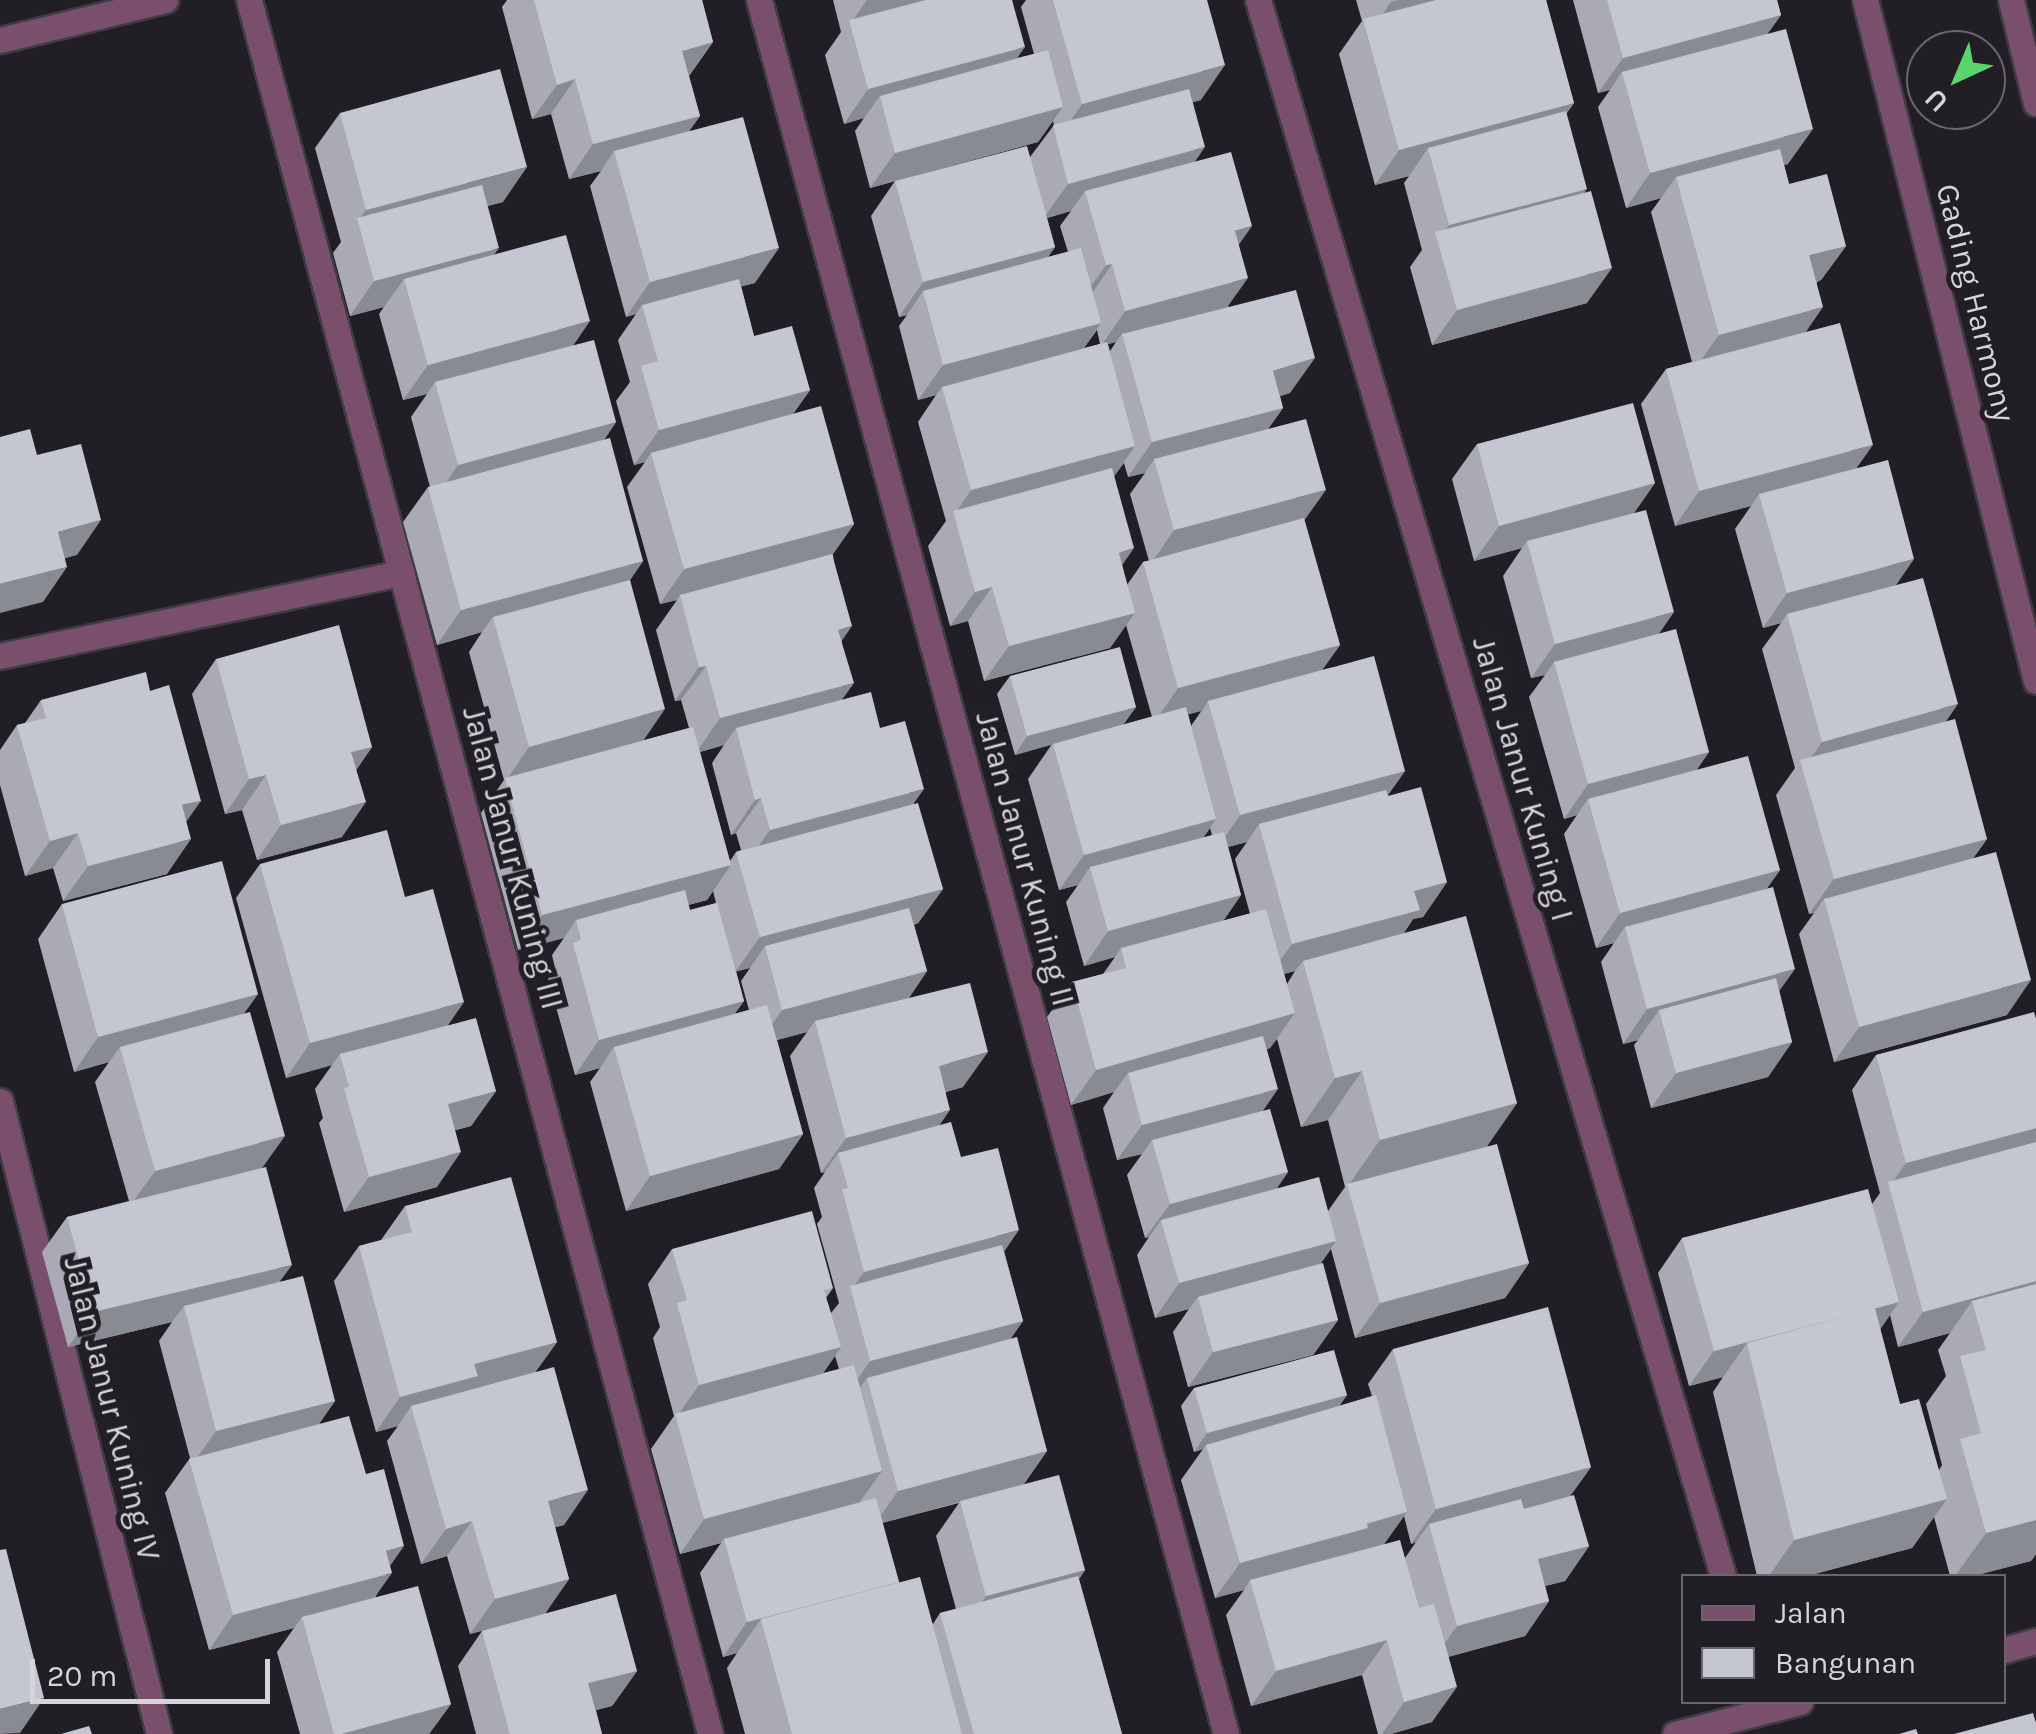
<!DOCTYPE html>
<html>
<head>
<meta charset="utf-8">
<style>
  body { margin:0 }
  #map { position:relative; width:2036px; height:1734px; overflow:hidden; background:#221e26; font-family:Karla,sans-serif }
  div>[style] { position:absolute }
  .roads { filter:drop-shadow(2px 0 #3f3b43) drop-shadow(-2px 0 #3f3b43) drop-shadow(0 2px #3f3b43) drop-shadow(0 -2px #3f3b43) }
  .minor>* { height:25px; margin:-12.5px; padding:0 12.5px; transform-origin:12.5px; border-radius:12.5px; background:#7a4f6c }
  .wall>* { inset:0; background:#a9aab5 }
  .shaded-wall>* { inset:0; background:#898b93 }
  .building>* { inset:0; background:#c4c6d2 }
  span { translate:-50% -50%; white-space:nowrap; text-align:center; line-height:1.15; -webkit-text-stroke:10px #221e26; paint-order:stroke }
  .street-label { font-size:32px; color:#d6d3d9 }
  .legend { position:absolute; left:1681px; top:1574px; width:325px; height:130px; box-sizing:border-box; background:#221e26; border:2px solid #6a666e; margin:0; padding:12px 18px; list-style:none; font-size:30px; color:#d6d3d9 }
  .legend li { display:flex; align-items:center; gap:20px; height:50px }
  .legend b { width:50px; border:2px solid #6a666e }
  .north { position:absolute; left:1906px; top:30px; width:100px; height:100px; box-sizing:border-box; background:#221e26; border:2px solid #6a666e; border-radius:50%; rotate:224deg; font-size:28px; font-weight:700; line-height:40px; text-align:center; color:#d6d3d9 }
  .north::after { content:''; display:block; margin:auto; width:35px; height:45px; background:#5ad56e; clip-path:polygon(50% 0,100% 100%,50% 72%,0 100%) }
  .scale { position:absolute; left:30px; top:1659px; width:240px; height:45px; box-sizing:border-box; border:5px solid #d6d3d9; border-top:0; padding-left:12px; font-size:30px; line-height:35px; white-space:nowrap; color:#d6d3d9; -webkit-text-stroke:8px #221e26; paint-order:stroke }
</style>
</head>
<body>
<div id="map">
  <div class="roads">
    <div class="minor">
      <div style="left:249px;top:0;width:1794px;rotate:75.11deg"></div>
      <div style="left:759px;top:0;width:1796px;rotate:74.93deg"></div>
      <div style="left:1258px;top:0;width:1643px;rotate:73.56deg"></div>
      <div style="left:1865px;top:0;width:702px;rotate:75.9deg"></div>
      <div style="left:2011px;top:0;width:106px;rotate:76.4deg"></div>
      <div style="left:0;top:40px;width:170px;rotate:-13.6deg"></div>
      <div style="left:0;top:656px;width:410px;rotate:-11.7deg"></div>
      <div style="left:0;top:1101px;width:653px;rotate:75.9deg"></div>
      <div style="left:2004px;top:1650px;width:33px;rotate:-16deg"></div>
      <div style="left:1675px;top:1734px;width:129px;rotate:-14.4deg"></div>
    </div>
  </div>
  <div class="wall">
    <div style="clip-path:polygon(evenodd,507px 0,702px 0,713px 42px,689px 76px,700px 116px,689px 131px,755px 283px,741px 286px,754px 336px,810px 390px,793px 414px,854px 524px,833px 554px,842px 642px,842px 700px,880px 728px,914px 804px,943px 889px,918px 923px,914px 925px,927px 971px,909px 998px,963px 1087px,946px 1092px,939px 1125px,961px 1157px,1004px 1251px,1023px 1321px,1011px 1338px,1047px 1451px,1024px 1484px,1085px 1570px,1079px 1579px,1122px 1734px,745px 1734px,727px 1668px,737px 1653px,723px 1657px,700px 1573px,721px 1543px,680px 1554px,651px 1449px,674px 1416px,653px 1338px,660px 1327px,648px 1284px,672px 1249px,833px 1288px,826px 1298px,831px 1313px,839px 1303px,817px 1224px,822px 1217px,814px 1188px,825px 1172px,821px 1173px,790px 1056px,807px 1032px,777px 1040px,803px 1134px,779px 1169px,626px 1211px,590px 1082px,600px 1068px,575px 1075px,548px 978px,555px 968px,552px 955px,564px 938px,518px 950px,481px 813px,504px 780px,469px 652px,482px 632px,437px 645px,403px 522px,428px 487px,430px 487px,411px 417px,427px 394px,403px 400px,379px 314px,384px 307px,350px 316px,333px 253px,341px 242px,315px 148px,340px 113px,503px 202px,487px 206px,494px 255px,573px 346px,616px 422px,604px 440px,643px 561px,630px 580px,644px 740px,689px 728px,681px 700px,675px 701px,656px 630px,677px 600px,660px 604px,627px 487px,645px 462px,634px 465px,616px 401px,630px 382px,618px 340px,636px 314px,626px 317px,590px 186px,601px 171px,569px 179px,551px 114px,532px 119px,502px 7px,507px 0,724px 745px,712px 763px,731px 835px,736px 833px,741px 850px,736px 852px,730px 861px,700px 752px,724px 745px,507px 0,713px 891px,716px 903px,690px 910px,688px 905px,707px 900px,713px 891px,507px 0,750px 968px,741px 981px,749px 1010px,734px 1014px,744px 1001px,736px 971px,750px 968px,507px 0,835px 1356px,839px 1369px,823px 1373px,835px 1356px,507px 0,959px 1503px,936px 1536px,956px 1609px,940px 1613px,933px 1624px,899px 1582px,882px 1523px,959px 1503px)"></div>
    <div style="clip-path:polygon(evenodd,833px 0,1012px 0,1017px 58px,1034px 54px,1021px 7px,1026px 0,1207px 0,1201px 100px,1193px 102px,1195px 162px,1239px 245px,1228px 307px,1290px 393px,1280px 396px,1283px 408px,1268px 429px,1304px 520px,1340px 645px,1322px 670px,1405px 771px,1388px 795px,1447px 882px,1423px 917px,1413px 919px,1404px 933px,1517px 1103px,1487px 1146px,1529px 1263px,1505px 1298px,1355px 1338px,1331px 1249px,1321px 1263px,1338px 1320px,1313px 1355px,1188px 1387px,1173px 1332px,1189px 1309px,1155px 1318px,1137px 1255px,1149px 1237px,1145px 1238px,1127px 1175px,1142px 1154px,1117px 1160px,1103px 1108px,1114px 1092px,1071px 1105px,1047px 1017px,1072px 982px,1103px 974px,1115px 957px,1084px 966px,1066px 902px,1078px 885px,1059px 890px,1028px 779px,1052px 744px,1015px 755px,997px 694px,1010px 676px,1136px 707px,1123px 725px,1152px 717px,1126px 625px,1110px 648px,984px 681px,968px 621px,950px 626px,928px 546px,946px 521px,918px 422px,936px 395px,918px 400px,899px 326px,907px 315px,899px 317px,871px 216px,895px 181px,1030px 157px,1054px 125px,1053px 121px,1038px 142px,870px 188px,855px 131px,864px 118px,844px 124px,825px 55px,841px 32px,833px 0,1071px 211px,1060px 226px,1068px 252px,1048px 257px,1055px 247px,1047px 218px,1071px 211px,833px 0,1097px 330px,1100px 344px,1084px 348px,1097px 330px,833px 0,1116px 342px,1110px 351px,1108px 344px,1116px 342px,833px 0,1124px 463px,1128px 477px,1145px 473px,1130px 494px,1149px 561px,1143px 562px,1127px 585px,1122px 566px,1114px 476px,1124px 463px,833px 0,1202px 710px,1191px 726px,1188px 714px,1202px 710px,833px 0,1210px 828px,1212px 835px,1203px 838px,1210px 828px,833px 0,1247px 842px,1235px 859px,1250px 914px,1223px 921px,1241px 895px,1228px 847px,1247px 842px,833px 0,1295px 971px,1287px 984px,1284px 974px,1295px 971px,833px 0,1277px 1039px,1301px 1127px,1328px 1120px,1345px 1187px,1328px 1211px,1277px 1188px,1288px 1172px,1263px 1111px,1267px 1049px,1270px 1048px,1277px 1039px)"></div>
    <div style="clip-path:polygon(1356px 0,1546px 0,1574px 103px,1566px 114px,1584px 192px,1587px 303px,1432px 345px,1410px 267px,1422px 250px,1404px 183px,1409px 176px,1375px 185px,1339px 54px,1362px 21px)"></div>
    <div style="clip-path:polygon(1573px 0,1777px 0,1781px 15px,1767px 34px,1788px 164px,1784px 165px,1789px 184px,1846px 246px,1821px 280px,1817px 282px,1806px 331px,1857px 468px,1895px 585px,1946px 722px,1987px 839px,1973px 858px,2007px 1015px,1834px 1062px,1799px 934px,1814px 913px,1809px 914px,1776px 795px,1795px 768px,1762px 649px,1781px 623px,1763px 628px,1735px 529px,1751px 506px,1675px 526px,1641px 404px,1666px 369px,1692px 362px,1651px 212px,1661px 198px,1626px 208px,1598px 107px,1610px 90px,1598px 93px)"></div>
    <div style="clip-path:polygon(1477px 444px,1655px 483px,1634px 513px,1659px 634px,1709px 752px,1697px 769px,1780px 870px,1767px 888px,1779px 991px,1792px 1042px,1768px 1077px,1651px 1108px,1634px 1045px,1638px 1040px,1623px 1044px,1601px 962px,1614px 943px,1596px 948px,1564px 834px,1577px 815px,1564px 819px,1529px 697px,1545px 675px,1531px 678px,1503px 576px,1522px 548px,1474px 561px,1452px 479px)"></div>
    <div style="clip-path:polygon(216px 659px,372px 747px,356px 770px,342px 837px,257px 860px,242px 810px,225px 814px,192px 694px)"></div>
    <div style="clip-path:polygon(150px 691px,186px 821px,167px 874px,63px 901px,53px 868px,25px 876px,0 785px,0 750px,17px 725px,25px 723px,41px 700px)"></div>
    <div style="clip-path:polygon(260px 864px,405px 897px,447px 1026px,496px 1091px,471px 1126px,455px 1130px,437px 1187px,344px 1212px,319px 1123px,323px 1118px,315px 1089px,332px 1065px,286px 1078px,236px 898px)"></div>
    <div style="clip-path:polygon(62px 904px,258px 994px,244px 1013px,262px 1168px,280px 1281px,335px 1401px,319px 1423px,390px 1566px,375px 1598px,451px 1704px,429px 1734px,300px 1734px,277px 1652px,294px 1628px,209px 1650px,165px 1493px,190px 1458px,159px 1341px,172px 1322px,68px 1347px,42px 1252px,67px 1217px,129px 1201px,95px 1082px,109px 1062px,74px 1072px,38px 939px)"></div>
    <div style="clip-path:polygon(evenodd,2036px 1019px,2036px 1554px,2031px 1561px,1973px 1576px,1950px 1576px,1934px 1517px,1912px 1548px,1807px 1576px,1757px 1576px,1713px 1392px,1723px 1377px,1689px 1386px,1658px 1273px,1682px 1238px,1872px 1204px,1880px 1193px,1852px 1090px,1876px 1055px,2036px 1019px,1890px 1315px,1898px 1347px,1950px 1333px,1938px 1350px,1946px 1376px,1926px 1404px,1942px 1465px,1939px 1470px,1900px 1404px,1880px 1329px,1890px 1315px)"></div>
    <div style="clip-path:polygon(405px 1206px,557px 1342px,535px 1372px,564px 1525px,555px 1527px,569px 1579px,545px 1613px,637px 1671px,612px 1706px,596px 1710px,602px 1734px,476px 1734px,458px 1666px,482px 1631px,526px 1619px,470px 1634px,447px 1556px,421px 1564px,387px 1441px,398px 1426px,376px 1432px,334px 1281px,359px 1246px,381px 1240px)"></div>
    <div style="clip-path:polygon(evenodd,1393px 1349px,1591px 1467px,1570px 1496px,1589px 1546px,1565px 1581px,1545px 1586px,1549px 1601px,1525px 1636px,1448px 1657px,1432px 1722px,1391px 1734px,1378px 1734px,1362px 1675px,1251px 1706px,1226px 1615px,1244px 1590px,1215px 1598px,1181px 1480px,1203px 1449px,1194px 1452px,1181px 1406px,1194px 1388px,1347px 1395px,1339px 1406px,1372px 1396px,1368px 1384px,1393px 1349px,1404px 1516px,1411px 1544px,1416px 1542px,1405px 1558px,1384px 1544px,1404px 1516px)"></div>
  </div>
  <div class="shaded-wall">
    <div style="clip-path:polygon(867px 0,974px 0,850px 24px)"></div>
    <div style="clip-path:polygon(1398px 0,1489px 0,1485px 6px,1367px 37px,1391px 2px)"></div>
    <div style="clip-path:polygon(1781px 15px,1756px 50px,1622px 72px,1610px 90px,1598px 93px,1623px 58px)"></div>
    <div style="clip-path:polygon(713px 42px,688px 76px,682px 51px)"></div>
    <div style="clip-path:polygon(1025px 47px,1001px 81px,880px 96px,864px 118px,844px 124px,868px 89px)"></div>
    <div style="clip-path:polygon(1225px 65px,1201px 100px,1058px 139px,1082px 104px)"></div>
    <div style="clip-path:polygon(575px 79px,551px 114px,532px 119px,557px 85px)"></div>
    <div style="clip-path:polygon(1574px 103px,1549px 138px,1428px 148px,1409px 176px,1375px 185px,1399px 150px)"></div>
    <div style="clip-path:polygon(1063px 107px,1038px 142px,870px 188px,895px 153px)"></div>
    <div style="clip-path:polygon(700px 116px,675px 151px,614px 151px,601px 171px,569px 179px,593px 144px)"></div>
    <div style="clip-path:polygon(1813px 129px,1788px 164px,1680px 193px,1676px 177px,1661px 198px,1626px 208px,1650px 173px)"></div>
    <div style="clip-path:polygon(1205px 147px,1181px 182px,1085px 191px,1071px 211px,1043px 219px,1068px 184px)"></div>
    <div style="clip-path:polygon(527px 167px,503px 202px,363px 239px,358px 221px,366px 210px)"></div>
    <div style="clip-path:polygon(1587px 189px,1562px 224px,1437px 241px,1449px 225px)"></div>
    <div style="clip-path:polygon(1252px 226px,1228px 260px,1235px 231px)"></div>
    <div style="clip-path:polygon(1846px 246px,1821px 280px,1785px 290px,1809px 255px)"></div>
    <div style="clip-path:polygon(1055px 247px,1030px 282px,923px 291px,907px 315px,899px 317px,923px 282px)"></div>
    <div style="clip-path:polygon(499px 248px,474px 283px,404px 279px,384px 307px,350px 316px,374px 281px)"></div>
    <div style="clip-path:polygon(779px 248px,755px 283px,644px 312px,642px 305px,636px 314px,626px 317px,650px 282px)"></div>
    <div style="clip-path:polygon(1112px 264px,1088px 299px,1081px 300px,1106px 265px)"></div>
    <div style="clip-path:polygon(1612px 268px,1587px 303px,1432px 345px,1457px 310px)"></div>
    <div style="clip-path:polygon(1248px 278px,1223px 313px,1122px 334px,1116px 342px,1101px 346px,1125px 311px)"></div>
    <div style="clip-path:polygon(1823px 307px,1799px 342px,1694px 370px,1719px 335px)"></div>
    <div style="clip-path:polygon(590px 321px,566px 356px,435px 382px,427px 394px,403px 400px,428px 365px)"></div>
    <div style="clip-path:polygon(1101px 323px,1077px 358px,942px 387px,936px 395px,918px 400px,943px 365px)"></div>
    <div style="clip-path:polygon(1315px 358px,1290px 393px,1248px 406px,1273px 371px)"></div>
    <div style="clip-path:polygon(810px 390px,785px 425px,651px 453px,645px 462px,634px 465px,659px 430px)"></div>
    <div style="clip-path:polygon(1283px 408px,1258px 443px,1154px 459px,1145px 473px,1128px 477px,1152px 442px)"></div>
    <div style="clip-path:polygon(616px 422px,592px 457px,434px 500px,458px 465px)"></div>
    <div style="clip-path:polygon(1873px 445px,1848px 480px,1759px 494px,1751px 506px,1675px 526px,1699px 491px)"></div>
    <div style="clip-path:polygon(1135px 446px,1111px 481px,954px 515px,971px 490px)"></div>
    <div style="clip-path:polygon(1655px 483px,1630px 518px,1527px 541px,1522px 548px,1474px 561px,1499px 526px)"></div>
    <div style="clip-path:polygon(1326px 490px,1301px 525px,1150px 565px,1174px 530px)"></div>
    <div style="clip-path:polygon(101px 520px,77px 555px,34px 567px,58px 532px)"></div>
    <div style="clip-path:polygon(854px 524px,829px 559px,680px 595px,677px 600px,660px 604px,684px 569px)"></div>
    <div style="clip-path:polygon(1134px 548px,1110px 583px,1119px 553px)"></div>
    <div style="clip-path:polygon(1914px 559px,1890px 594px,1787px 614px,1781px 623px,1763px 628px,1787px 593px)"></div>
    <div style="clip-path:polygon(643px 561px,619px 596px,493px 617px,482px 632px,437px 645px,461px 610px)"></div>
    <div style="clip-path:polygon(67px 567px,43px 602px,0 613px,0 584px)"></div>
    <div style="clip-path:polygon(992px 587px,968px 621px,950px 626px,975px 592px)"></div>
    <div style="clip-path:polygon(1674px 612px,1650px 647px,1554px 662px,1545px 675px,1531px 678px,1555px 644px)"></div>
    <div style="clip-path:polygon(1135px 613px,1110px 648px,984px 681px,1009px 646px)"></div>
    <div style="clip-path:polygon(852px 626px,828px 661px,838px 630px)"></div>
    <div style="clip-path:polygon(1340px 645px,1315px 680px,1208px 701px,1202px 711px,1154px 723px,1178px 688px)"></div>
    <div style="clip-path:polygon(706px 666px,681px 700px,675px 701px,699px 667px)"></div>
    <div style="clip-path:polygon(854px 683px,829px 718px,736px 728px,724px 745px,696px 753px,720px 718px)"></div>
    <div style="clip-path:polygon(1958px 704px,1934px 739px,1803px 769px,1822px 742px)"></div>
    <div style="clip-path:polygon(1136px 707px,1123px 725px,1015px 755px,1027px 736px)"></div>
    <div style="clip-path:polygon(665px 709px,641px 744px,505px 782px,529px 747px)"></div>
    <div style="clip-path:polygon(372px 747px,348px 782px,351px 752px)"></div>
    <div style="clip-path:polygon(1709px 752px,1685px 787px,1588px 799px,1577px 815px,1564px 819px,1588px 784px)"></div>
    <div style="clip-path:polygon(1405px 771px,1380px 806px,1259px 824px,1247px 842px,1216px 850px,1240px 815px)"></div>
    <div style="clip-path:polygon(266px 775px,242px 810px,225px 814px,249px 779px)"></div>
    <div style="clip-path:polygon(924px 789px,899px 824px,745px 865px,770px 830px)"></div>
    <div style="clip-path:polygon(761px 798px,736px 833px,731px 835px,755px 800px)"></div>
    <div style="clip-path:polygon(201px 801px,176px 836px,182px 805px)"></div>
    <div style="clip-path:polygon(366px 802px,342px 837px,257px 860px,281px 825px)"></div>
    <div style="clip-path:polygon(1216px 819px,1192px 854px,1090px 867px,1078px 885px,1059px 890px,1084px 855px)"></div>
    <div style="clip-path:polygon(78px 833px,53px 868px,25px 876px,50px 841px)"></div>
    <div style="clip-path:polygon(191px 839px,167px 874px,63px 901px,88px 866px)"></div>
    <div style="clip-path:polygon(1987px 839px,1962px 874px,1824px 899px,1814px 913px,1809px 914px,1834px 879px)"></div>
    <div style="clip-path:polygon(731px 865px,707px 900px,580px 934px,576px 920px,564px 938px,518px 950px,542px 915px)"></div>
    <div style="clip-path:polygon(1780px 870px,1756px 904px,1625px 927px,1614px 943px,1596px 948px,1620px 913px)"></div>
    <div style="clip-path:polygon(1447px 882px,1423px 917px,1413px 919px,1395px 945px,1303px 961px,1295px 971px,1267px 978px,1292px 944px,1414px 891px)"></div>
    <div style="clip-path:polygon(943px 889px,918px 923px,770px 962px,765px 946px,750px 968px,735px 972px,760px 937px)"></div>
    <div style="clip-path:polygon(1241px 895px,1217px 930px,1121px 948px,1115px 957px,1084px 966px,1108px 931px)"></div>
    <div style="clip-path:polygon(1795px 969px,1770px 1004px,1659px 1010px,1638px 1040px,1623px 1044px,1647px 1009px)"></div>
    <div style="clip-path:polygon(927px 971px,903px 1006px,815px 1021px,807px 1032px,758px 1045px,782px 1010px)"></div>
    <div style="clip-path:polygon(2031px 980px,2007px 1015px,1834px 1062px,1859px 1027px)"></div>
    <div style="clip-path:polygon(258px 994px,233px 1029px,120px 1047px,109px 1062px,74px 1072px,98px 1037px)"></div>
    <div style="clip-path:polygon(744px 1001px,719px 1036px,614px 1047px,600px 1068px,575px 1075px,599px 1040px)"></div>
    <div style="clip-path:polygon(464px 1002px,440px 1037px,340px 1054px,332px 1065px,286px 1078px,310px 1043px)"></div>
    <div style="clip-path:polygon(1295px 1013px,1270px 1048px,1132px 1087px,1128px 1073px,1114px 1092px,1071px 1105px,1096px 1070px)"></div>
    <div style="clip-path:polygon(1792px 1042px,1768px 1077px,1651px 1108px,1676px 1073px)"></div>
    <div style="clip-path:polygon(988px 1052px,963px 1087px,915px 1101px,939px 1066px)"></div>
    <div style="clip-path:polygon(1362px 1071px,1328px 1120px,1301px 1127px,1335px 1078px)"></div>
    <div style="clip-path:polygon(1278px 1089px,1254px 1124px,1152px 1140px,1142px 1154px,1117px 1160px,1142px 1125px)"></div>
    <div style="clip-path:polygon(496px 1091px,471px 1126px,424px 1139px,448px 1104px)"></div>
    <div style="clip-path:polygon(1517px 1103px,1483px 1152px,1348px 1186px,1380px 1140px)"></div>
    <div style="clip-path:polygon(950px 1110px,926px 1145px,838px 1153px,825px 1172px,821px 1173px,846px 1138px)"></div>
    <div style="clip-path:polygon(2036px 1128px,2036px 1156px,1889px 1187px,1906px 1163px)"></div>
    <div style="clip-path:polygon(803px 1134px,779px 1169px,626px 1211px,650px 1176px)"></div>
    <div style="clip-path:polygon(285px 1136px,260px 1171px,130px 1206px,155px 1171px)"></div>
    <div style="clip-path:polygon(461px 1152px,437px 1187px,344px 1212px,369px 1177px)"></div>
    <div style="clip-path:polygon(1288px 1172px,1264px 1207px,1161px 1220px,1149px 1237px,1145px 1238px,1170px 1204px)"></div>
    <div style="clip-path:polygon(1019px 1230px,995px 1265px,851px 1290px,864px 1272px)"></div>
    <div style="clip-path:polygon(1336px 1241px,1312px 1276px,1198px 1297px,1189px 1309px,1155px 1318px,1179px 1283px)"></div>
    <div style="clip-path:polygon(1529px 1263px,1505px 1298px,1355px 1338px,1380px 1303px)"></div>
    <div style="clip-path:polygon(292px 1265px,267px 1299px,184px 1306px,172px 1322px,68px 1347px,93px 1312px)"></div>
    <div style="clip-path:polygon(2036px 1281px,2036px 1310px,1972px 1301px,1950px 1333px,1898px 1347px,1923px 1312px)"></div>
    <div style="clip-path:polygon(1899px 1302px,1875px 1337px,1747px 1343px,1723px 1377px,1689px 1386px,1714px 1351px)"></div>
    <div style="clip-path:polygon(1338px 1320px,1313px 1355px,1188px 1387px,1213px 1352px)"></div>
    <div style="clip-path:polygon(1023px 1321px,999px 1355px,867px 1378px,856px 1393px,846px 1396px,870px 1361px)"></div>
    <div style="clip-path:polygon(557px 1342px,532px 1377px,411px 1406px,398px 1426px,376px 1432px,400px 1397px,474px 1364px)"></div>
    <div style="clip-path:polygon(841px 1347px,817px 1382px,676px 1418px,699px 1385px)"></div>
    <div style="clip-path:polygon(1347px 1395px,1334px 1414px,1206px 1445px,1203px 1449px,1194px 1452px,1207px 1433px)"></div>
    <div style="clip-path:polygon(335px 1401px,311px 1436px,191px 1466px,216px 1431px)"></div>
    <div style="clip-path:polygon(1047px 1451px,1023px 1485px,874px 1525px,898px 1491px)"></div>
    <div style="clip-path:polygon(1591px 1467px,1566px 1502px,1429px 1524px,1416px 1542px,1411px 1544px,1436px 1509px)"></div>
    <div style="clip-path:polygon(882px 1471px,857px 1506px,724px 1539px,721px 1543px,680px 1554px,704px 1519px)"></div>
    <div style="clip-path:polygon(588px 1490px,564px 1525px,524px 1536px,548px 1501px)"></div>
    <div style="clip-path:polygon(1947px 1499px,1912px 1548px,1807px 1576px,1769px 1576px,1794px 1540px)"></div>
    <div style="clip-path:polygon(1407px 1512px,1382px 1547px,1250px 1580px,1244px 1590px,1215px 1598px,1240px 1563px)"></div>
    <div style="clip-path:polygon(2036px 1520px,2036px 1554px,2031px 1561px,1973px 1576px,1955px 1576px,1986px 1533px)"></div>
    <div style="clip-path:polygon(472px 1521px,447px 1556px,421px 1564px,446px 1529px)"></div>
    <div style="clip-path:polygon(404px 1546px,383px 1576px,392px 1573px,367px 1608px,302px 1617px,294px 1628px,209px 1650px,233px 1615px,386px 1551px)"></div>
    <div style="clip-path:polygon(1589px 1546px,1565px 1581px,1514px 1594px,1538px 1559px)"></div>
    <div style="clip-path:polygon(1085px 1570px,1061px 1605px,962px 1631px,986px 1596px)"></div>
    <div style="clip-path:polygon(569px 1579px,545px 1614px,470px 1634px,495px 1599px)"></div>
    <div style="clip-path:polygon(899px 1582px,761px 1619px,737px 1653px,723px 1657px,747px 1622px)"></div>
    <div style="clip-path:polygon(1549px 1601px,1525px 1636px,1432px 1661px,1457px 1626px)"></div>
    <div style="clip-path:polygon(1387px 1640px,1362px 1675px,1251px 1706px,1276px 1671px)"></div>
    <div style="clip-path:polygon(637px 1671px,612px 1706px,564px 1718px,588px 1683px)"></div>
    <div style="clip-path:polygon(1457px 1687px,1432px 1722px,1391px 1734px,1382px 1734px,1404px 1702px)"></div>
    <div style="clip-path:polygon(44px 1698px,20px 1733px,0 1734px,0 1709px)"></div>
    <div style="clip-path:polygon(451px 1704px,429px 1734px,341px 1734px)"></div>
  </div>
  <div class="building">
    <div style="clip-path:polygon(534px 0,702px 0,713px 42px,682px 51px,700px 116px,593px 144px,575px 79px,557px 85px)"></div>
    <div style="clip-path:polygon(926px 0,1012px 0,1025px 47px,868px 89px,849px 20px)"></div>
    <div style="clip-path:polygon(1053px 0,1207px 0,1225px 65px,1082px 104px)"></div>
    <div style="clip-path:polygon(1436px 0,1546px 0,1574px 103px,1399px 150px,1363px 19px)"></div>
    <div style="clip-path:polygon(1607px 0,1777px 0,1781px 15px,1623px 58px)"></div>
    <div style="clip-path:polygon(1786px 29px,1813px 129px,1650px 173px,1622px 72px)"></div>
    <div style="clip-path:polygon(1048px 50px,1063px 107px,895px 153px,880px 96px)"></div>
    <div style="clip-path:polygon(500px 69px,527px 167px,366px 210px,340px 113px)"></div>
    <div style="clip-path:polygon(1189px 89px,1205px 147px,1068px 184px,1053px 125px)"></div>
    <div style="clip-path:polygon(1566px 111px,1587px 189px,1449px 225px,1428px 148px)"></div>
    <div style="clip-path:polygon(743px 117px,779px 248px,650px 282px,614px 151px)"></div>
    <div style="clip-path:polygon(1027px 146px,1055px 247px,923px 282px,895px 181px)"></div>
    <div style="clip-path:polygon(1780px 149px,1789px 184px,1827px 174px,1846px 246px,1809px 255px,1823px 307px,1719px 335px,1676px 177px)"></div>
    <div style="clip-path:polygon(1231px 152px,1252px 226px,1235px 231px,1248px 278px,1125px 311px,1112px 264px,1106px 265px,1085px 191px)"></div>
    <div style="clip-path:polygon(482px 185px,499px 248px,374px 281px,357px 218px)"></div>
    <div style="clip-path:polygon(1591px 191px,1612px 268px,1457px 310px,1435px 232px)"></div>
    <div style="clip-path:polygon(566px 235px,590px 321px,428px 365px,404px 279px)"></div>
    <div style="clip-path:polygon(1081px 248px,1101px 323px,943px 365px,923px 291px)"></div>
    <div style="clip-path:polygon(739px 279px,754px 336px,792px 326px,810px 390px,659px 430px,641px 366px,658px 361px,642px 305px)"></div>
    <div style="clip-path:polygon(1296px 290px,1315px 358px,1273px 371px,1283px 408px,1152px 442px,1122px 334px)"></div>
    <div style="clip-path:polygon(1840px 323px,1873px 445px,1699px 491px,1666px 369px)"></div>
    <div style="clip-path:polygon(594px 340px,616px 422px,458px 465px,435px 382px)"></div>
    <div style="clip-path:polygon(1107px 342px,1135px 446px,971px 490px,942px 387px)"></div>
    <div style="clip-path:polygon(1633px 403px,1655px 483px,1499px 526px,1477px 444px)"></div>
    <div style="clip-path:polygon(821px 406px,854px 524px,684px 569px,651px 453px)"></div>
    <div style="clip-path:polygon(1306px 419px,1326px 490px,1174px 530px,1154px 459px)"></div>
    <div style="clip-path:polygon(30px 429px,37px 455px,81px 444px,101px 520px,58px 532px,67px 567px,0 584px,0 437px)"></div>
    <div style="clip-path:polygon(610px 438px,643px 561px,461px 610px,428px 487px)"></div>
    <div style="clip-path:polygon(1888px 460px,1914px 559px,1787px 593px,1759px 494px)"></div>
    <div style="clip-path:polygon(1112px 468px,1134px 548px,1119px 553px,1135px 613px,1009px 646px,992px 587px,975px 592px,953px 511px)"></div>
    <div style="clip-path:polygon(1646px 510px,1674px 612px,1555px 644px,1527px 541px)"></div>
    <div style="clip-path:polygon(1304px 518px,1340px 645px,1178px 688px,1143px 562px)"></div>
    <div style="clip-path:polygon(832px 554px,852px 626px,838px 630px,854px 683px,720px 718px,706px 666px,699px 667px,680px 595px)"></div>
    <div style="clip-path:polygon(1923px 578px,1958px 704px,1822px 742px,1787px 614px)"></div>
    <div style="clip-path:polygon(630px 580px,665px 709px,529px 747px,493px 617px)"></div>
    <div style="clip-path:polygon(339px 625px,372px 747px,351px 752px,366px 802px,281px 825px,266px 775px,249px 779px,216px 659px)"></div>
    <div style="clip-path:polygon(1676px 629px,1709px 752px,1588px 784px,1554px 662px)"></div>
    <div style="clip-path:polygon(1120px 647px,1136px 707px,1027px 736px,1010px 676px)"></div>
    <div style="clip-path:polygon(1374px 656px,1405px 771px,1240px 815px,1208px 701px)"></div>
    <div style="clip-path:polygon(146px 672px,150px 691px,169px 685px,201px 801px,182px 805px,191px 839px,88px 866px,78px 833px,50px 841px,17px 725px,46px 718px,41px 700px)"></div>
    <div style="clip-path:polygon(871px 692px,880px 728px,905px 721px,924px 789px,770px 830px,761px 798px,755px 800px,736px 728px)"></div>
    <div style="clip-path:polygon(1186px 707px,1216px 819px,1084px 855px,1053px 744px)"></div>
    <div style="clip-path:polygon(1955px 719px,1987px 839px,1834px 879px,1800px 760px)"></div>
    <div style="clip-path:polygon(693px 727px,731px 865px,542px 915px,505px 778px)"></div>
    <div style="clip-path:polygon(1748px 756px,1780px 870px,1620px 913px,1588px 799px)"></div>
    <div style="clip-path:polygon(1421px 787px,1447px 882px,1414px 891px,1420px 910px,1292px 944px,1259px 824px,1386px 790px,1388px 796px)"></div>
    <div style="clip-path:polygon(918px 803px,943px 889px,760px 937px,736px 852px)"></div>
    <div style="clip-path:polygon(387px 830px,405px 897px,433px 889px,464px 1002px,310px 1043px,260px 864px)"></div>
    <div style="clip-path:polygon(1224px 832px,1241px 895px,1108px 931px,1090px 867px)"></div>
    <div style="clip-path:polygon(1996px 852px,2031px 980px,1859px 1027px,1824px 899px)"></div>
    <div style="clip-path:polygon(222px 861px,258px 994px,98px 1037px,62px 904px)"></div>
    <div style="clip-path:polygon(1773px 887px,1795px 969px,1647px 1009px,1625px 927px)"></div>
    <div style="clip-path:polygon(685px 890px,690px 910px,717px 903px,744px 1001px,599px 1040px,573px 943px,581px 940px,576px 920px)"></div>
    <div style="clip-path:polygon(909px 908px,927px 971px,782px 1010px,765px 946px)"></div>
    <div style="clip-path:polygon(1266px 909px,1295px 1013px,1096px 1070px,1072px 982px,1126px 968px,1121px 948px)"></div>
    <div style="clip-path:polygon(1466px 916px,1517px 1103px,1380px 1140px,1362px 1071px,1335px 1078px,1303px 961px)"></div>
    <div style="clip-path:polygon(1776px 978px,1792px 1042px,1676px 1073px,1659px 1010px)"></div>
    <div style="clip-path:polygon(970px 983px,988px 1052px,939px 1066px,950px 1110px,846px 1138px,815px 1021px)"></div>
    <div style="clip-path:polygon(767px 1005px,803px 1134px,650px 1176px,614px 1047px)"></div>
    <div style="clip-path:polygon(250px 1012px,285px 1136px,155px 1171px,120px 1047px)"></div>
    <div style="clip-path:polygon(2034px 1012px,2036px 1019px,2036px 1128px,1906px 1163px,1876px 1055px)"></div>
    <div style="clip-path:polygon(476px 1018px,496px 1091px,448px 1104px,461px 1152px,369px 1177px,344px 1088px,349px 1087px,340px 1054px)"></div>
    <div style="clip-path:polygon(1263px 1036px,1278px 1089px,1142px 1125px,1128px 1073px)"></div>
    <div style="clip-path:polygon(1270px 1109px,1288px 1172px,1170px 1204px,1152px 1140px)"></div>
    <div style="clip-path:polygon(951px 1122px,961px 1157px,998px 1148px,1019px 1230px,864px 1272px,842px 1189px,848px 1188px,838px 1153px)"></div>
    <div style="clip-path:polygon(2036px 1142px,2036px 1281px,1923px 1312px,1888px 1182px)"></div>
    <div style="clip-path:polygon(1497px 1144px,1529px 1263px,1380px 1303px,1347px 1184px)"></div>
    <div style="clip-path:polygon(266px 1167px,292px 1265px,93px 1312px,67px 1217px)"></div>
    <div style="clip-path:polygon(511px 1177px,557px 1342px,474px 1364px,478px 1376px,400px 1397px,359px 1246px,412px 1232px,405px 1206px)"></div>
    <div style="clip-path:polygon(1319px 1177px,1336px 1241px,1179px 1283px,1161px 1220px)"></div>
    <div style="clip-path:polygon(1868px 1189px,1899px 1302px,1714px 1351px,1682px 1238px)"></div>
    <div style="clip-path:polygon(812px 1211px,833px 1288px,824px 1290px,841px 1347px,699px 1385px,677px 1303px,687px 1300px,672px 1249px)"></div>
    <div style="clip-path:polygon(1002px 1245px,1023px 1321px,870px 1361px,850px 1286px)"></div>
    <div style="clip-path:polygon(1323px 1263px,1338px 1320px,1213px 1352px,1198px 1297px)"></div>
    <div style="clip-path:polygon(303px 1276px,335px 1401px,216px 1431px,184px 1306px)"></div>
    <div style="clip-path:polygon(2036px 1284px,2036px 1520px,1986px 1533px,1960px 1439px,1981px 1433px,1960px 1356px,1986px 1350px,1972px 1301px)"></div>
    <div style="clip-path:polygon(1548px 1307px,1591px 1467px,1436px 1509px,1393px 1349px)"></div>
    <div style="clip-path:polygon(1875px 1308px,1900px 1404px,1919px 1399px,1947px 1499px,1794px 1540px,1747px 1343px)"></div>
    <div style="clip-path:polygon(1017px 1337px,1047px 1451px,898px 1491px,867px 1378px)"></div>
    <div style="clip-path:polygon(1334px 1350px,1347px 1395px,1207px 1433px,1194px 1388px)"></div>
    <div style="clip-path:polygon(854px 1365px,882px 1471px,704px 1519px,675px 1414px)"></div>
    <div style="clip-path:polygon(554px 1367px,588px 1490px,548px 1501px,569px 1579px,495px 1599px,472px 1521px,446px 1529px,411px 1406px)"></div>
    <div style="clip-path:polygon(1376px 1395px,1407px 1512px,1367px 1523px,1368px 1528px,1240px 1563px,1206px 1445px)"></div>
    <div style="clip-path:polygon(349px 1416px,366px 1474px,384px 1469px,404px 1546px,386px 1551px,392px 1573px,233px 1615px,189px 1459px)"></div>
    <div style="clip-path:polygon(1059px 1475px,1085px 1570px,986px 1596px,960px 1501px)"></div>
    <div style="clip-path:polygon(1574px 1495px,1589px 1546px,1538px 1559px,1549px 1601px,1457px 1626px,1429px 1524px,1521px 1499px,1524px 1509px)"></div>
    <div style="clip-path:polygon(876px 1498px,899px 1582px,747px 1622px,724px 1539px)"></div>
    <div style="clip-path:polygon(1400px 1540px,1419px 1608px,1434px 1604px,1457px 1687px,1404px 1702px,1387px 1640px,1276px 1671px,1250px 1580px)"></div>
    <div style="clip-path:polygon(6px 1549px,44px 1698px,0 1709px,0 1550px)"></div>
    <div style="clip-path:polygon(1078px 1576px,1122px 1734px,974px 1734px,940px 1613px)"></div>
    <div style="clip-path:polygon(920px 1577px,962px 1734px,792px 1734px,761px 1619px)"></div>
    <div style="clip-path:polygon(418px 1586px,451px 1704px,341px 1734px,334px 1734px,302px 1617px)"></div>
    <div style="clip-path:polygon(616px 1594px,637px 1671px,588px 1683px,602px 1734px,510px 1734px,482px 1631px)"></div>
    <div style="clip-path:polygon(2033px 1713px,2036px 1723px,2036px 1734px,1954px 1734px)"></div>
    <div style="clip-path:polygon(89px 1726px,92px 1734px,61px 1734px)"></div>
    <div style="clip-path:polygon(1916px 1729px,1918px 1734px,1899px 1734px)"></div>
  </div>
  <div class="street-label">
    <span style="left:1975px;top:303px;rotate:76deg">Gading Harmony</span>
    <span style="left:1522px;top:779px;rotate:74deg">Jalan Janur Kuning I</span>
    <span style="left:512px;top:858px;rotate:75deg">Jalan Janur Kuning III</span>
    <span style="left:1024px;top:859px;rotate:75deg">Jalan Janur Kuning II</span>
    <span style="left:111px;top:1409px;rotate:76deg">Jalan Janur Kuning IV</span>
  </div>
  <ul class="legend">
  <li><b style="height:12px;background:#7a4f6c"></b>Jalan</li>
  <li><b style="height:28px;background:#c4c6d2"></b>Bangunan</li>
  </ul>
  <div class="north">U</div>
  <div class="scale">20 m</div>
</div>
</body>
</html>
